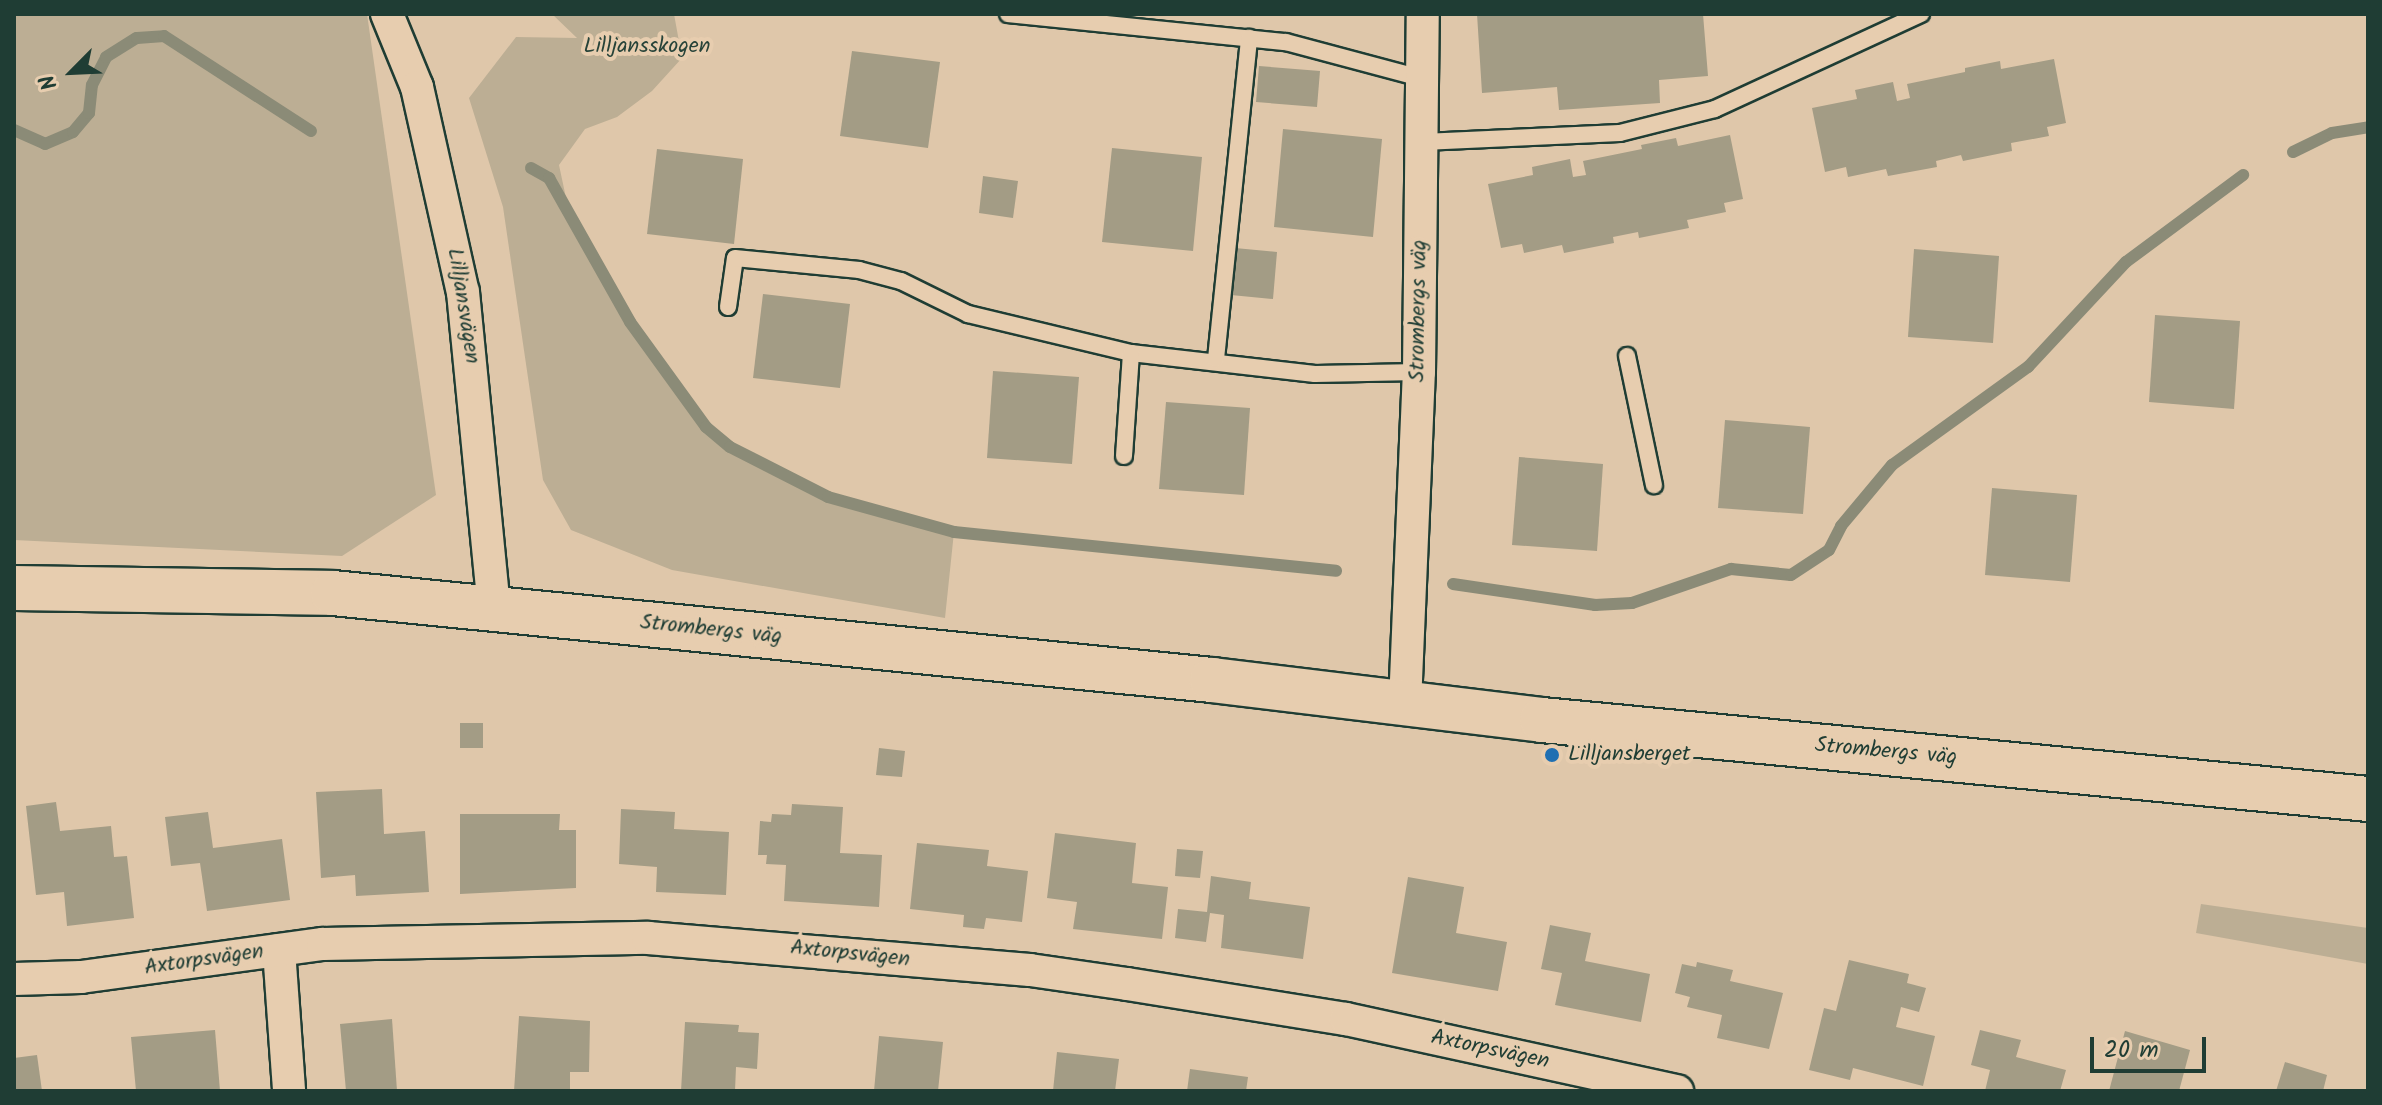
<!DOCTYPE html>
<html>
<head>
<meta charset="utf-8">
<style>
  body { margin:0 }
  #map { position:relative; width:2382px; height:1105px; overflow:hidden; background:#dfc7aa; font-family:Kalam,sans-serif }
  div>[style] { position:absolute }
  .green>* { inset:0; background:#bcae94 }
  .stream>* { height:12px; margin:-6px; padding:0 6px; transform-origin:6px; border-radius:6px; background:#8b8b77 }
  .building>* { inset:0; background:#a39c85 }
  .roads { filter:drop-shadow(2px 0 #1f3d34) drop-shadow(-2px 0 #1f3d34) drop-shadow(0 2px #1f3d34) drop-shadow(0 -2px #1f3d34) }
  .lane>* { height:16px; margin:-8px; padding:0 8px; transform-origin:8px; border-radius:8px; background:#e7cdaf }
  .street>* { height:32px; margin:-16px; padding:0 16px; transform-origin:16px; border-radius:16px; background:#e7cdaf }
  .secondary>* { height:44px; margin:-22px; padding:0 22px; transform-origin:22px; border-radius:22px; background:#e7cdaf }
  .dots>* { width:22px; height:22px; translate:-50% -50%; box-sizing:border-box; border:4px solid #e7cdaf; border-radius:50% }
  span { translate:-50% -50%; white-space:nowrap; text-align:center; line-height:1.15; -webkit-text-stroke:8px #e7cdaf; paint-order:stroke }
  .park-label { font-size:22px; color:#274339 }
  .street-label { font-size:22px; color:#1f3d34 }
  .poi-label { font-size:22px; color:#1f3d34 }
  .left { translate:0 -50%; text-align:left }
  .frame { position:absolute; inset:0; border:16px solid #1f3d34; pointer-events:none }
  .north { position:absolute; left:32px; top:32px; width:80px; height:80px; -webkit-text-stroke:6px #e7cdaf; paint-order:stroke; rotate:246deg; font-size:22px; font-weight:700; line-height:32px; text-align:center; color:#1f3d34 }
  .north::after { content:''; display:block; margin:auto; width:28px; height:36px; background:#1f3d34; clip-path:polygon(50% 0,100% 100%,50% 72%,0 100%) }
  .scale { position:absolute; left:2090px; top:1037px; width:116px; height:36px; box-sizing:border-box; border:4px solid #1f3d34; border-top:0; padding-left:10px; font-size:24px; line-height:28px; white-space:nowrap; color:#1f3d34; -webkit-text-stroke:6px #e7cdaf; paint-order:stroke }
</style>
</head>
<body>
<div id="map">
  <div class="green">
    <div style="clip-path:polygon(14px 14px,367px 14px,436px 495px,342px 556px,14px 540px)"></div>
    <div style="clip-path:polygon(552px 14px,674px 14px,682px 58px,652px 91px,617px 117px,585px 129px,559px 165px,569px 212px,630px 322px,706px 427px,730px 447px,828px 497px,954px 532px,945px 618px,672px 570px,571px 530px,543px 480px,503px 207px,469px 98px,516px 37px,577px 38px)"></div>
    <div style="clip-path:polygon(2201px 904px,2368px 928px,2368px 964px,2196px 933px)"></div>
  </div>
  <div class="stream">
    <div style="left:14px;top:130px;width:34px;rotate:24deg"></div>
    <div style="left:45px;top:144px;width:30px;rotate:-23deg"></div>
    <div style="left:73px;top:132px;width:25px;rotate:-50deg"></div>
    <div style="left:89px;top:113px;width:28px;rotate:-84deg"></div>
    <div style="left:92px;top:85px;width:31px;rotate:-63deg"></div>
    <div style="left:106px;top:57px;width:36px;rotate:-32deg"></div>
    <div style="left:137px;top:38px;width:27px;rotate:-4deg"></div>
    <div style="left:164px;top:36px;width:175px;rotate:32.9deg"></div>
    <div style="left:2293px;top:152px;width:43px;rotate:-26deg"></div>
    <div style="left:2332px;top:133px;width:36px;rotate:-9deg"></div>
    <div style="left:531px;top:168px;width:21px;rotate:29deg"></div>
    <div style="left:549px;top:178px;width:165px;rotate:60.6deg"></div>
    <div style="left:630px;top:322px;width:130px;rotate:54.1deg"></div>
    <div style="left:706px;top:427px;width:31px;rotate:40deg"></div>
    <div style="left:730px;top:447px;width:110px;rotate:27deg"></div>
    <div style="left:828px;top:497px;width:131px;rotate:15.5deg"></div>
    <div style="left:954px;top:532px;width:384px;rotate:5.8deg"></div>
    <div style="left:1453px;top:584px;width:144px;rotate:8.4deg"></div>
    <div style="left:1595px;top:605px;width:37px;rotate:-3deg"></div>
    <div style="left:1632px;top:603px;width:105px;rotate:-19deg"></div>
    <div style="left:1731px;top:569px;width:60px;rotate:5.7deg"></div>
    <div style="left:1791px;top:575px;width:45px;rotate:-33.3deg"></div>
    <div style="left:1829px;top:550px;width:27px;rotate:-63deg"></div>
    <div style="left:1841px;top:526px;width:80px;rotate:-50.1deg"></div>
    <div style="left:1892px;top:465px;width:168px;rotate:-35.8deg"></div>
    <div style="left:2028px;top:367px;width:144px;rotate:-47deg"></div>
    <div style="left:2126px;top:262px;width:146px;rotate:-36.6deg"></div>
  </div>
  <div class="building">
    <div style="clip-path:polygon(1477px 14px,1703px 14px,1708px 76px,1659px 80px,1660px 103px,1559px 110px,1557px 87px,1482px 93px)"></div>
    <div style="clip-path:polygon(852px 51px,940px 62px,928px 148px,840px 136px)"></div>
    <div style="clip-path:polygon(2054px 59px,2066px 123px,2047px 127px,2049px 136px,2011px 143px,2012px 151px,1963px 161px,1961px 155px,1936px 161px,1937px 167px,1888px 176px,1886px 169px,1848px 177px,1846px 167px,1825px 172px,1812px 108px,1857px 99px,1855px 90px,1893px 82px,1897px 101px,1910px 98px,1907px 84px,1965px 72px,1965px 68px,2000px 61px,2001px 69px)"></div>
    <div style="clip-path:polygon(1259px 66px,1320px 71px,1317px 107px,1256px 102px)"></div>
    <div style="clip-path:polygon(1283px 129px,1382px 139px,1373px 237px,1274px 227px)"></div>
    <div style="clip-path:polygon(1730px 135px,1743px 199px,1724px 203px,1726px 212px,1687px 220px,1689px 228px,1639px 238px,1638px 232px,1613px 237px,1614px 243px,1564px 253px,1562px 245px,1524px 253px,1522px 244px,1501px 248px,1488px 184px,1533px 175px,1532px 167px,1570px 159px,1573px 177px,1586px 175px,1583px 161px,1642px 149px,1641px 145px,1676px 138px,1678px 146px)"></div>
    <div style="clip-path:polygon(1112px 148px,1202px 157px,1193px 251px,1102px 242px)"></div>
    <div style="clip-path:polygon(657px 149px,743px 159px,734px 244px,647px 234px)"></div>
    <div style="clip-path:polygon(983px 176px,1018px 181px,1013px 218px,979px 213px)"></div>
    <div style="clip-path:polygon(1235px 248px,1277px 252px,1273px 299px,1231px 295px)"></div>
    <div style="clip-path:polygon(1914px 249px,1999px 256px,1993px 343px,1908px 337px)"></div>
    <div style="clip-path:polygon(763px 294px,850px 304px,840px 388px,753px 378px)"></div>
    <div style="clip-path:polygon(2155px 315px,2240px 321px,2234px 409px,2149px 402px)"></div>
    <div style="clip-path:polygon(993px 371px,1079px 377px,1072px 464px,987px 458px)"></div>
    <div style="clip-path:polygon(1166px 402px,1250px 408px,1244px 495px,1159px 489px)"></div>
    <div style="clip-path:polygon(1725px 420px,1810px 427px,1803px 514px,1718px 508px)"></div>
    <div style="clip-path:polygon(1519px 457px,1603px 464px,1597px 551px,1512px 545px)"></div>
    <div style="clip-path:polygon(1992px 488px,2077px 495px,2070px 582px,1985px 575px)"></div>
    <div style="clip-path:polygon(460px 723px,483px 723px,483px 748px,460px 748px)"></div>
    <div style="clip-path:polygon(879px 748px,905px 751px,902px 777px,876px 775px)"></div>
    <div style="clip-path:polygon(382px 789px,384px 834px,425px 831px,429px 892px,356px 896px,355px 875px,321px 878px,316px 792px)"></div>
    <div style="clip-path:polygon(56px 802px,60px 831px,111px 826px,114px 857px,127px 856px,134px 918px,67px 926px,64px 892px,36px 895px,26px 806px)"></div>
    <div style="clip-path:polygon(792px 804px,843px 807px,840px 853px,882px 855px,879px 907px,784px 901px,786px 865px,766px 864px,767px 855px,758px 855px,760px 821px,771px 822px,772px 814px,791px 815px)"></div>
    <div style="clip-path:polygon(621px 809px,675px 812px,674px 829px,729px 832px,726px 895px,656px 892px,657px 867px,619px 864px)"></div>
    <div style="clip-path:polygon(208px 812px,213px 848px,282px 839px,290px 900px,207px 911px,200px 863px,171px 866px,165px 817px)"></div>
    <div style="clip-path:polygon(460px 814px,560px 814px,559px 830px,576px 830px,576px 888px,460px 894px)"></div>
    <div style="clip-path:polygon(1055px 833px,1136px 843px,1132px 883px,1168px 887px,1162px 939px,1073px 929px,1077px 902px,1047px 898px)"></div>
    <div style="clip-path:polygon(917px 843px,989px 850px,987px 866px,1028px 871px,1022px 922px,986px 918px,984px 929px,963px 927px,964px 915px,910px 909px)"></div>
    <div style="clip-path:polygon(1177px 849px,1203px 851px,1200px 878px,1175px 876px)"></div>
    <div style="clip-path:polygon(1211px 876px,1251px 882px,1249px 899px,1310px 907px,1303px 959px,1221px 948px,1224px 915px,1210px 913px,1206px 942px,1175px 938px,1178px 909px,1207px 912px)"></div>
    <div style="clip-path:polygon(1408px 877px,1464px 887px,1456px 933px,1507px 942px,1498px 991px,1392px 973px)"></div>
    <div style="clip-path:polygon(1550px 925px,1591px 933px,1585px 961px,1650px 974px,1641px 1022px,1555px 1005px,1562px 973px,1541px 969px)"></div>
    <div style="clip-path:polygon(1849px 960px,1909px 974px,1907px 983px,1926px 988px,1919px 1012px,1901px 1007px,1896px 1027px,1935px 1036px,1923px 1086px,1853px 1068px,1850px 1080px,1809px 1070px,1824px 1008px,1836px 1011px)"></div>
    <div style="clip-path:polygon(1697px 962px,1733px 970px,1730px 981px,1783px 993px,1769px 1049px,1717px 1038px,1722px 1015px,1687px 1007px,1690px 997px,1675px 993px,1682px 964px,1696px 967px)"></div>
    <div style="clip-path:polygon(519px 1016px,590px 1021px,589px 1072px,570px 1072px,570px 1091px,514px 1091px)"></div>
    <div style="clip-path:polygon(392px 1019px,397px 1091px,346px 1091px,340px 1024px)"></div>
    <div style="clip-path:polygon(685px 1022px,739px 1025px,738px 1032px,759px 1033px,757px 1069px,736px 1067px,735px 1091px,681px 1091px)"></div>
    <div style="clip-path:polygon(215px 1030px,220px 1091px,136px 1091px,131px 1037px)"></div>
    <div style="clip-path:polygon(1980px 1030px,2021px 1040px,2016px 1057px,2066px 1070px,2060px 1091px,1985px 1091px,1990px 1070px,1971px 1065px)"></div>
    <div style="clip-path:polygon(2125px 1031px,2190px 1050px,2179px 1091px,2109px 1091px)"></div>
    <div style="clip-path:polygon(879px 1036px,943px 1042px,938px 1091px,874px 1091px)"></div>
    <div style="clip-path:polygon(1057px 1052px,1119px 1059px,1115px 1091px,1053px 1091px)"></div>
    <div style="clip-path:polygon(37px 1055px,42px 1091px,14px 1091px,14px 1058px)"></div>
    <div style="clip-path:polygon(2285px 1062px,2327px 1075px,2323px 1091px,2276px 1091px)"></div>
    <div style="clip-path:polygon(1190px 1069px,1248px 1077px,1246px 1091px,1187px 1091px)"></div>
  </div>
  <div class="roads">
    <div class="lane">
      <div style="left:1008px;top:14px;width:279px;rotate:5.8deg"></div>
      <div style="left:1286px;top:42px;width:143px;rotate:15deg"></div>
      <div style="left:1423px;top:142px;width:197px;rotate:-2.6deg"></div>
      <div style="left:1620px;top:133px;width:98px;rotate:-14.2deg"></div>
      <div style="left:1715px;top:109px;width:227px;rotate:-24.8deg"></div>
      <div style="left:728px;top:307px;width:49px;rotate:-81.9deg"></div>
      <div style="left:735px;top:258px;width:125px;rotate:5.5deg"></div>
      <div style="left:859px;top:270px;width:43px;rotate:14.7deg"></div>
      <div style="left:901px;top:281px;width:75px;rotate:26.2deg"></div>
      <div style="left:968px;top:314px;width:168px;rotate:13.5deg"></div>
      <div style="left:1131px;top:353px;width:185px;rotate:6.5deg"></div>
      <div style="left:1315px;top:374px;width:104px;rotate:-1.1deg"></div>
      <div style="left:1627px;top:356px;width:132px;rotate:78.2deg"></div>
      <div style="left:1216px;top:359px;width:323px;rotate:-84.1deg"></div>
      <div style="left:1124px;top:456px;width:103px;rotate:-86.1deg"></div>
    </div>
    <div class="street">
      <div style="left:387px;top:14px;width:79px;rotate:67.7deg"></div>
      <div style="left:417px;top:87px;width:210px;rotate:77.4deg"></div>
      <div style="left:463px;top:292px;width:317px;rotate:84.4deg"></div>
      <div style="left:1405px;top:704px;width:332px;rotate:-87.6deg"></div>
      <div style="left:1419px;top:372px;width:358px;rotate:-89.4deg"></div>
      <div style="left:279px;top:950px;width:141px;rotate:85.9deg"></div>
      <div style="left:14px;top:979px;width:67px;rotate:-1.7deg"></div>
      <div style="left:81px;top:977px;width:244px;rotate:-7.8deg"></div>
      <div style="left:323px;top:944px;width:325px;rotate:-1.1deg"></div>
      <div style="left:648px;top:938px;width:383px;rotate:4.8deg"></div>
      <div style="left:1030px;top:970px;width:98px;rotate:8.2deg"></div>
      <div style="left:1127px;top:984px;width:222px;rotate:9.1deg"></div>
      <div style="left:1346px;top:1019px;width:339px;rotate:12.3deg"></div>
    </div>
    <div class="secondary">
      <div style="left:14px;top:588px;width:319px;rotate:0.9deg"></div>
      <div style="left:333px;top:593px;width:883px;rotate:5.65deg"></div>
      <div style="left:1212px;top:680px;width:332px;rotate:6.9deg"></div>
      <div style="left:1542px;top:720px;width:830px;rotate:5.46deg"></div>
    </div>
  </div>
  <div class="dots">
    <div style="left:1552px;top:755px;background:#1f6fb2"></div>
  </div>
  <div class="park-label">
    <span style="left:647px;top:47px">Lilljansskogen</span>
  </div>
  <div class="street-label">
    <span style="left:463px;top:306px;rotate:81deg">Lilljansvägen</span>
    <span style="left:1419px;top:311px;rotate:-89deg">Strombergs väg</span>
    <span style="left:711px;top:630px;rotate:6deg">Strombergs väg</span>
    <span style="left:1886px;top:752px;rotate:5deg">Strombergs väg</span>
    <span style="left:850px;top:954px;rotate:6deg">Axtorpsvägen</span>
    <span style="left:204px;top:960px;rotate:-8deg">Axtorpsvägen</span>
    <span style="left:1490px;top:1050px;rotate:12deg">Axtorpsvägen</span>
  </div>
  <div class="poi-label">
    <span class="left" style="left:1568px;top:755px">Lilljansberget</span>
  </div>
  <div class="frame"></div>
  <div class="north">N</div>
  <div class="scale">20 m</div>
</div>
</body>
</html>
